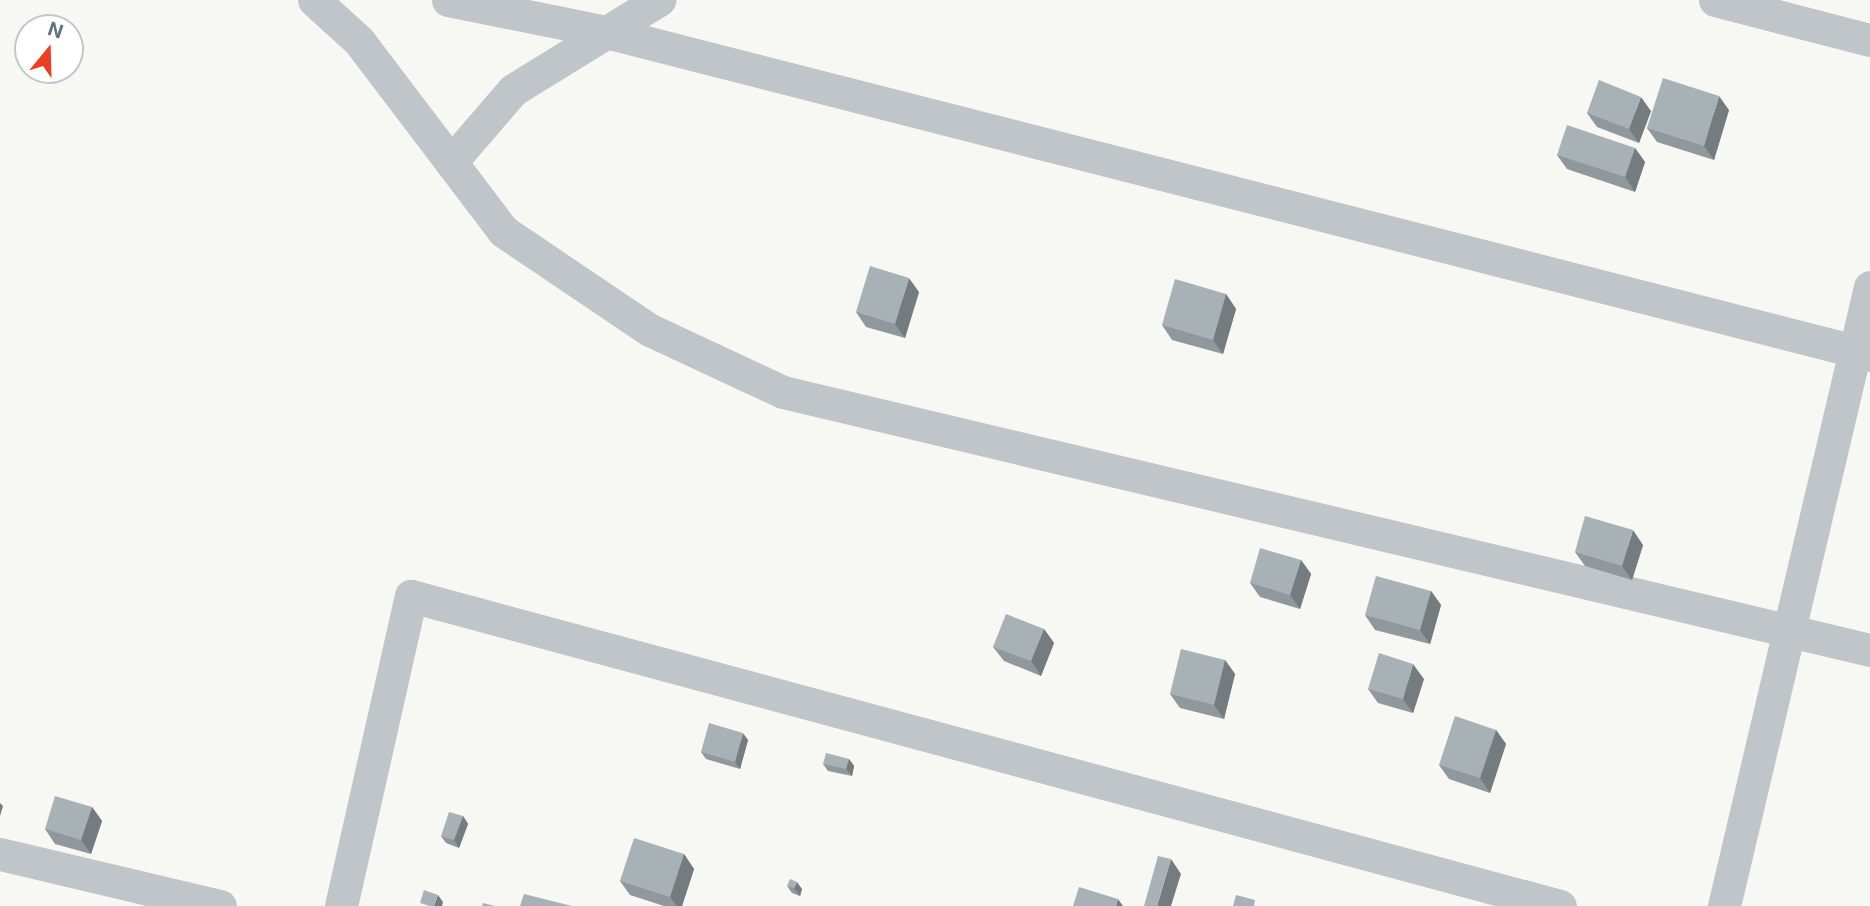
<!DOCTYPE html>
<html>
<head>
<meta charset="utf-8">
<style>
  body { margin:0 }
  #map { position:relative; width:1870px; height:906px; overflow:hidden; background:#f7f7f4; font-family:Inter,sans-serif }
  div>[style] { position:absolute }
  .street>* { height:33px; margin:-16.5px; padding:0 16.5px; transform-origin:16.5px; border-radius:16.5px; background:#c0c5c9 }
  .wall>* { inset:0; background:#90989d }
  .shaded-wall>* { inset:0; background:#757c7f }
  .building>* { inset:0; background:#a7b1b6 }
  span { translate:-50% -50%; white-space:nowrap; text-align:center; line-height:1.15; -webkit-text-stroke:7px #fff; paint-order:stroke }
  .north { position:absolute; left:14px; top:14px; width:70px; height:70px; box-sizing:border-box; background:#fff; border:2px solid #c0c8cc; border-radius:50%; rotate:19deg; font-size:19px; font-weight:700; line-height:28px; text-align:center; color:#617580 }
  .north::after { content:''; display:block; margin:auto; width:24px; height:32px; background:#ea3f21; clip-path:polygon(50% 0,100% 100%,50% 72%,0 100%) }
</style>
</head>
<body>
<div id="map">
  <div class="street">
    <div style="left:314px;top:0;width:61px;rotate:42.3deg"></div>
    <div style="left:359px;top:41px;width:238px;rotate:52.8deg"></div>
    <div style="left:503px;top:231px;width:177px;rotate:34deg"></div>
    <div style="left:650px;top:330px;width:147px;rotate:25deg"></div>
    <div style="left:783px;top:392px;width:1117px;rotate:13.35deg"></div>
    <div style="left:448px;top:0;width:161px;rotate:11.4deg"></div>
    <div style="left:606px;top:32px;width:1305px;rotate:14.33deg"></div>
    <div style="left:1715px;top:0;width:160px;rotate:14.5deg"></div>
    <div style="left:451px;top:162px;width:95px;rotate:-49.3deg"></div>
    <div style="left:513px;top:90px;width:172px;rotate:-31.7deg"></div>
    <div style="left:0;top:854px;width:226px;rotate:13.3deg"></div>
    <div style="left:341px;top:906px;width:318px;rotate:-77.3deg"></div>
    <div style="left:411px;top:596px;width:1190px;rotate:15.1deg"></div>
    <div style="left:1724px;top:906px;width:636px;rotate:-76.73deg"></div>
  </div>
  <div class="wall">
    <div style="clip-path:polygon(1729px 110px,1714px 160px,1657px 142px,1647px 128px)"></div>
    <div style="clip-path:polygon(1651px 111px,1639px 143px,1597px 127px,1587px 113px)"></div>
    <div style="clip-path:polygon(1635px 148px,1645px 162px,1635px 192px,1567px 169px,1557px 155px)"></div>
    <div style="clip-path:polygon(919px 292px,905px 338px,866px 327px,856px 312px)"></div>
    <div style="clip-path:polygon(1226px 294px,1236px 309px,1223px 354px,1172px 340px,1162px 325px)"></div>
    <div style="clip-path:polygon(1643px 545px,1632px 580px,1585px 566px,1575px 552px)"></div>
    <div style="clip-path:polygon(1301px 560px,1311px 574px,1300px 609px,1260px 597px,1250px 583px)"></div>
    <div style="clip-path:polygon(1431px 591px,1441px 605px,1430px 644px,1375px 630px,1365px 615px)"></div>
    <div style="clip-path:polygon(1044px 629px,1054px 643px,1041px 676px,1004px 661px,993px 647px)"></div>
    <div style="clip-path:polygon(1225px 660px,1235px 674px,1224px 719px,1180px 708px,1170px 694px)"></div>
    <div style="clip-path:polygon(1424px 679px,1413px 713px,1378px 703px,1368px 689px)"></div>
    <div style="clip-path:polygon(1496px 730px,1506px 744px,1490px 793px,1449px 779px,1439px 765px)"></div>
    <div style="clip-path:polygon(748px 740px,740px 769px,706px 759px,701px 752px)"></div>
    <div style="clip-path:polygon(849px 759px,854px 766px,852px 776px,828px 771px,823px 764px)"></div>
    <div style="clip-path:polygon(92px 807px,102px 821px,91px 854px,55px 844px,45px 829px)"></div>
    <div style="clip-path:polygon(463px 816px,468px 824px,459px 848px,446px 843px,441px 836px)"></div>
    <div style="clip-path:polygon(684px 854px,694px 869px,682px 906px,664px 906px,630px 895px,620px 881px)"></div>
    <div style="clip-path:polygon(787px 886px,802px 889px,800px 896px,792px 893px)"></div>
  </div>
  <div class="shaded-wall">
    <div style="clip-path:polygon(1719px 96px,1729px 110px,1714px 160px,1704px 146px)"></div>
    <div style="clip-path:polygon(1641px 97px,1651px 111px,1639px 143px,1629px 129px)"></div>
    <div style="clip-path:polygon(1635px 148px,1645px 162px,1635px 192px,1625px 177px)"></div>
    <div style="clip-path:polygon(909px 278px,919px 292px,905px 338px,895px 324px)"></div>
    <div style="clip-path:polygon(1226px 294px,1236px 309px,1223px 354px,1213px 340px)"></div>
    <div style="clip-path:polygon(1633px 530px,1643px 545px,1632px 580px,1622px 566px)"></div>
    <div style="clip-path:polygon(1301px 560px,1311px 574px,1300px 609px,1290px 595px)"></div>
    <div style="clip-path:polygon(1431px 591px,1441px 605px,1430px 644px,1420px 630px)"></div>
    <div style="clip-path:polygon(1044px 629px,1054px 643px,1041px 676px,1031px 661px)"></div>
    <div style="clip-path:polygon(1225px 660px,1235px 674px,1224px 719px,1214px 705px)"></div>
    <div style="clip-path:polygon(1413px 664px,1424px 679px,1413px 713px,1403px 699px)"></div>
    <div style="clip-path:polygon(1496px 730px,1506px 744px,1490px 793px,1480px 778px)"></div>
    <div style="clip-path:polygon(743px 733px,748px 740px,740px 769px,735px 762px)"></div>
    <div style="clip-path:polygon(849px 759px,854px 766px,852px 776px,846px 769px)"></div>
    <div style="clip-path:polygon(0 803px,3px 806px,0 816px)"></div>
    <div style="clip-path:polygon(92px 807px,102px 821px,91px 854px,81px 840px)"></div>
    <div style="clip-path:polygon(463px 816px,468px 824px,459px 848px,454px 840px)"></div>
    <div style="clip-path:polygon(684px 854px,694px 869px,682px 906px,677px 906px,670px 897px)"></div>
    <div style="clip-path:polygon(1171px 859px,1181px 874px,1171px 906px,1157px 906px)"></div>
    <div style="clip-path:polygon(797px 882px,802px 889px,800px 896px,794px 888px)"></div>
    <div style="clip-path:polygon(438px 895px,443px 902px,442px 906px,434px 906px)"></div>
    <div style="clip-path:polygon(1118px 899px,1123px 906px,1116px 906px)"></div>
  </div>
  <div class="building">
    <div style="clip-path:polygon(1663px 78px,1719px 96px,1704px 146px,1647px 128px)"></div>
    <div style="clip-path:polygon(1599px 80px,1641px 97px,1629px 129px,1587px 113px)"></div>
    <div style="clip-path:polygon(1567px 125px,1635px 148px,1625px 177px,1557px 155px)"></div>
    <div style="clip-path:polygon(870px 266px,909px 278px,895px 324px,856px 312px)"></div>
    <div style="clip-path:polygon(1175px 279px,1226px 294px,1213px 340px,1162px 325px)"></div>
    <div style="clip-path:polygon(1585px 516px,1633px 530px,1622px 566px,1575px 552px)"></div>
    <div style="clip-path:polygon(1260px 548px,1301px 560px,1290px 595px,1250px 583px)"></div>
    <div style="clip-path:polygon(1376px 576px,1431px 591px,1420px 630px,1365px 615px)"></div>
    <div style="clip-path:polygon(1006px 614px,1044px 629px,1031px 661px,993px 647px)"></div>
    <div style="clip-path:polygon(1181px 649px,1225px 660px,1214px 705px,1170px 694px)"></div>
    <div style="clip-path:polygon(1379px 653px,1413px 664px,1403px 699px,1368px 689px)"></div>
    <div style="clip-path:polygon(1455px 716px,1496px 730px,1480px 778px,1439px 765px)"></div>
    <div style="clip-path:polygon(709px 723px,743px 733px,735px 762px,701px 752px)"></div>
    <div style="clip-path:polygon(826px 753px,849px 759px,846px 769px,823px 764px)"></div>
    <div style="clip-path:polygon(55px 796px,92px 807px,81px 840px,45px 829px)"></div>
    <div style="clip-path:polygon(449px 812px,463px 816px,454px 840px,441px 836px)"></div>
    <div style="clip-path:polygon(634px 838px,684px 854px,670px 897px,620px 881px)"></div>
    <div style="clip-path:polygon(1158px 856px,1171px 859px,1157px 906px,1144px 906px)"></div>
    <div style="clip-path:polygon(790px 879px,797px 882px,794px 888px,787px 886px)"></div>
    <div style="clip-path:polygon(1079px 887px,1118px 899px,1116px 906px,1073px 906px)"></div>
    <div style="clip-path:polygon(424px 890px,438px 895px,434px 906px,430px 906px,420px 903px)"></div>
    <div style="clip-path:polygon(524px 894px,572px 906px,520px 906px)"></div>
    <div style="clip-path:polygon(1236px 895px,1255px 900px,1254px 906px,1233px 906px)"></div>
    <div style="clip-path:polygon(483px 903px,495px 906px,482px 906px)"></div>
  </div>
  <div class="north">N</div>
</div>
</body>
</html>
